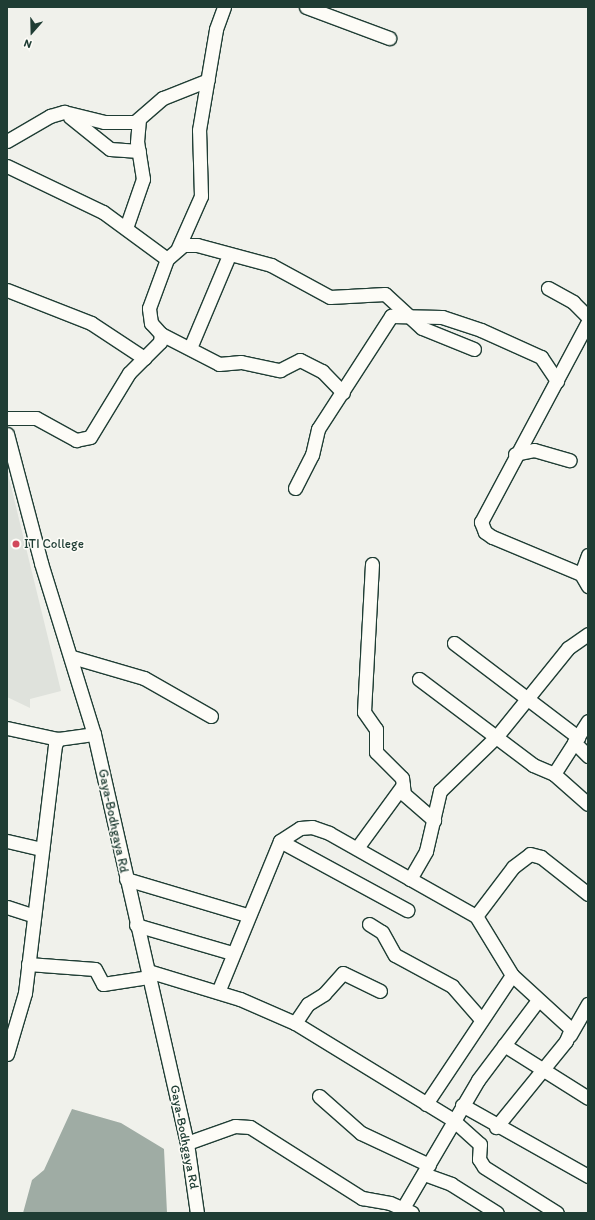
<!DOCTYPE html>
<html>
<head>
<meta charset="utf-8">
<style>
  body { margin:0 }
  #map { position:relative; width:595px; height:1220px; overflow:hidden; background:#f0f1eb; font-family:Itim,sans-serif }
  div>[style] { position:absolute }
  .built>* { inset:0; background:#dfe2dc }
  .water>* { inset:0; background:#9faca4 }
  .roads { filter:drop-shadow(1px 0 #1f3d34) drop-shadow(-1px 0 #1f3d34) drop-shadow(0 1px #1f3d34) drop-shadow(0 -1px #1f3d34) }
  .minor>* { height:13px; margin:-6.5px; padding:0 6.5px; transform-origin:6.5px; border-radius:6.5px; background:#fdfcf7 }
  .dots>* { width:11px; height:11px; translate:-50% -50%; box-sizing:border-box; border:2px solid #fdfcf7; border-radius:50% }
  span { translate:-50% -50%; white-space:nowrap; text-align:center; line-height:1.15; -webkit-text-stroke:3px #fdfcf7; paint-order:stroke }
  .poi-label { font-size:13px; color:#1f3d34 }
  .left { translate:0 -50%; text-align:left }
  .street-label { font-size:13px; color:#1f3d34 }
  .frame { position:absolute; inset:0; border:8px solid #1f3d34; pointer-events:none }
  .north { position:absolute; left:12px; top:12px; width:40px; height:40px; -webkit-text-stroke:3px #fdfcf7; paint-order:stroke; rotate:200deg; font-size:11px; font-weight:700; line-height:16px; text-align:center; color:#1f3d34 }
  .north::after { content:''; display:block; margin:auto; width:14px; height:18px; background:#1f3d34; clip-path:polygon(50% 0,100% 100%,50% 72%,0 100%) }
</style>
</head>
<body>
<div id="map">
  <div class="built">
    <div style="clip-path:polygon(7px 470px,61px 691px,30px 699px,30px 708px,7px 697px)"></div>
  </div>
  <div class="water">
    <div style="clip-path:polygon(72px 1109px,121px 1123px,164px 1149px,167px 1213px,23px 1213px,32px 1180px,44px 1170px)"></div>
  </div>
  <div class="roads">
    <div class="minor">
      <div style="left:306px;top:7px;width:89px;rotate:20.5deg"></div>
      <div style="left:70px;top:117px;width:51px;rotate:38.7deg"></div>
      <div style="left:110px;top:149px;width:29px;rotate:4deg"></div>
      <div style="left:7px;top:141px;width:50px;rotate:-30.2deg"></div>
      <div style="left:50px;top:116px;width:15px;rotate:-16deg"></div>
      <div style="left:64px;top:112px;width:41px;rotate:14deg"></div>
      <div style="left:104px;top:122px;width:31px"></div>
      <div style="left:135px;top:122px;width:37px;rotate:-41deg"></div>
      <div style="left:163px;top:98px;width:48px;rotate:-21.8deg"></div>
      <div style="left:7px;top:166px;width:106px;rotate:25.6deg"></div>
      <div style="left:103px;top:212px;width:79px;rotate:36.3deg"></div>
      <div style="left:126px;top:228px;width:52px;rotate:-70.9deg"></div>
      <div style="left:143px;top:179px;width:37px;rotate:-99deg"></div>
      <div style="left:137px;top:142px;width:21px;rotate:-85deg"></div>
      <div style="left:178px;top:248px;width:57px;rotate:-66.1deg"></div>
      <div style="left:201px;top:196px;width:66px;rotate:-91.7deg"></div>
      <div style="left:199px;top:130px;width:102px;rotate:-80.4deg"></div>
      <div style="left:216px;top:29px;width:23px;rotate:-70deg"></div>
      <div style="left:548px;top:288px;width:29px;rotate:29deg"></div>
      <div style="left:573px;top:302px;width:21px;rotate:45deg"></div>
      <div style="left:7px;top:290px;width:90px;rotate:21.4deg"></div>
      <div style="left:91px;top:323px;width:64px;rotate:33.4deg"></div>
      <div style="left:161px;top:334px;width:65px;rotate:27.3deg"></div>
      <div style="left:219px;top:364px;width:22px;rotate:-5deg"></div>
      <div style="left:241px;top:362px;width:40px;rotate:12deg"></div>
      <div style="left:280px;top:370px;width:22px;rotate:-27deg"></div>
      <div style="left:300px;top:360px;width:25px;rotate:27deg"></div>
      <div style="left:322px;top:371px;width:30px;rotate:46deg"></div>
      <div style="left:190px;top:348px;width:101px;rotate:-67.2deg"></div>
      <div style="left:7px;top:418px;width:29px"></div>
      <div style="left:36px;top:418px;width:46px;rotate:28.8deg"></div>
      <div style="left:76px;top:440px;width:14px;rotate:-12deg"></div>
      <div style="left:90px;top:437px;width:75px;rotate:-58.6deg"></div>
      <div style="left:129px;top:373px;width:44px;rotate:-45deg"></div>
      <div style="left:160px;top:342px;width:8px;rotate:-83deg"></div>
      <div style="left:161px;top:334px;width:15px;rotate:-132deg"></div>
      <div style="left:151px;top:323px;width:15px;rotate:-98deg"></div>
      <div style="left:149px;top:308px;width:52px;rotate:-69.8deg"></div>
      <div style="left:167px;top:259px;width:21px;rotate:-41deg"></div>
      <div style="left:183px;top:245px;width:14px"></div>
      <div style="left:197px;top:245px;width:77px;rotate:15.1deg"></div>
      <div style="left:271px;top:265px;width:67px;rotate:28.5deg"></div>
      <div style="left:330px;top:297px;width:55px;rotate:-3.1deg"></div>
      <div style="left:385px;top:294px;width:50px;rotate:42.6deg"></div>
      <div style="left:422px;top:328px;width:56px;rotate:22deg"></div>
      <div style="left:7px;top:434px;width:133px;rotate:75.2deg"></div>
      <div style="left:41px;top:563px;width:179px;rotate:72.8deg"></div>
      <div style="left:94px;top:734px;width:419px;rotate:77.2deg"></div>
      <div style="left:187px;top:1143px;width:71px;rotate:81.9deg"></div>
      <div style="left:515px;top:454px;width:19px;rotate:-12deg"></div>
      <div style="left:534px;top:450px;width:37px;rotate:16deg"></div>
      <div style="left:295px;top:488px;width:37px;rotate:-63deg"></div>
      <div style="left:312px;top:455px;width:27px;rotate:-77deg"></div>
      <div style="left:318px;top:429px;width:135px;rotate:-57.1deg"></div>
      <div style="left:391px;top:316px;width:51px;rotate:1.1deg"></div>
      <div style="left:442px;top:317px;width:41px;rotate:18.4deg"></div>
      <div style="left:481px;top:330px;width:66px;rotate:24.2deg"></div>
      <div style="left:541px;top:357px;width:29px;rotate:56deg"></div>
      <div style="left:588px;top:555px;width:20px;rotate:110deg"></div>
      <div style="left:581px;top:574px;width:14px;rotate:60deg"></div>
      <div style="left:372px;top:564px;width:148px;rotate:93.1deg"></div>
      <div style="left:364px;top:712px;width:21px;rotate:55deg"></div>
      <div style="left:376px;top:729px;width:23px;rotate:90deg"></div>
      <div style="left:376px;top:752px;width:37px;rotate:45deg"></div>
      <div style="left:402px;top:778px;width:16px;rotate:83deg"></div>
      <div style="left:404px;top:794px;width:40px;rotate:41deg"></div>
      <div style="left:581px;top:574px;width:96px;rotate:-157.4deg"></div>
      <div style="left:492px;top:537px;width:9px;rotate:-144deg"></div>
      <div style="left:485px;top:532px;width:11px;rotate:-112deg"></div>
      <div style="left:481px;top:522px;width:227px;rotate:-61.9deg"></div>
      <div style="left:454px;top:643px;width:156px;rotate:37.2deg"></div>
      <div style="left:72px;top:657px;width:75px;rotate:16.3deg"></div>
      <div style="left:144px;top:678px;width:77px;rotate:29.6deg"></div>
      <div style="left:419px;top:679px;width:143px;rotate:37deg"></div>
      <div style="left:533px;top:765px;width:23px;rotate:23deg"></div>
      <div style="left:588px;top:721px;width:63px;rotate:122.7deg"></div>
      <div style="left:554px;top:774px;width:45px;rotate:41.4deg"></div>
      <div style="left:7px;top:728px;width:52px;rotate:12.2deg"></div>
      <div style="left:574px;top:742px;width:20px;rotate:45deg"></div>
      <div style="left:7px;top:841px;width:36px;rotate:13deg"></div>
      <div style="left:280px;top:841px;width:145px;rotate:28.5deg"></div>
      <div style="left:357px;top:848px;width:78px;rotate:-53.9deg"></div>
      <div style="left:126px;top:879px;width:126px;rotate:16.6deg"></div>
      <div style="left:410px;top:879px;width:32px;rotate:-60deg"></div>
      <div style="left:426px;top:851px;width:62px;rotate:-76.9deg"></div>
      <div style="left:440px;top:791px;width:79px;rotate:-44deg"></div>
      <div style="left:497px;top:736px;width:113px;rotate:-51.1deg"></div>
      <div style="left:568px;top:648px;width:24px;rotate:-35deg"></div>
      <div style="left:7px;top:907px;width:28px;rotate:18deg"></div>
      <div style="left:476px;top:916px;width:61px;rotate:-52.9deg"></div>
      <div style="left:513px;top:867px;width:21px;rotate:-37deg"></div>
      <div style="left:530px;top:854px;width:11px;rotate:15deg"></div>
      <div style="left:541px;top:857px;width:60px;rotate:38.2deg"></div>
      <div style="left:369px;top:924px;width:15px;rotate:32deg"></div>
      <div style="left:382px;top:932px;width:26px;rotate:61deg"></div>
      <div style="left:395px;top:955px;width:65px;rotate:28.5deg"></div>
      <div style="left:452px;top:986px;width:43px;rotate:48.8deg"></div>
      <div style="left:136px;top:925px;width:100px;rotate:16.3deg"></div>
      <div style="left:28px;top:964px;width:67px;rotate:4.3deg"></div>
      <div style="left:95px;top:969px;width:17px;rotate:62deg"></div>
      <div style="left:103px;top:984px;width:47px;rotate:-8.7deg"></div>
      <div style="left:148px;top:971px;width:96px;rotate:16.9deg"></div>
      <div style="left:240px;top:999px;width:60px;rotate:23.6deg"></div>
      <div style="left:295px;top:1023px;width:185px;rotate:31.5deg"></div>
      <div style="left:453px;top:1120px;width:36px;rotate:42deg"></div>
      <div style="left:480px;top:1144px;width:15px;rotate:94deg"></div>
      <div style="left:479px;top:1159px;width:9px;rotate:58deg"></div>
      <div style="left:484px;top:1167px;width:86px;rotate:32.2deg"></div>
      <div style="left:218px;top:992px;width:163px;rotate:-67.7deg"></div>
      <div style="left:280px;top:841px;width:24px;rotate:-33deg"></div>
      <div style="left:300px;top:828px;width:12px;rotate:-5deg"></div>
      <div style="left:312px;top:827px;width:18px;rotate:19deg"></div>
      <div style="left:329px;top:833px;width:169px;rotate:29.5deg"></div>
      <div style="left:476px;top:916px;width:69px;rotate:58.6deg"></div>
      <div style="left:512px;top:975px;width:80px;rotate:42.5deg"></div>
      <div style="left:571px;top:1029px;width:13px;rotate:113deg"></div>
      <div style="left:566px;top:1041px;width:111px;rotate:129.1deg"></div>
      <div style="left:295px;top:1023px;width:23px;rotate:-56deg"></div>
      <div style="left:308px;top:1004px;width:19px;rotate:-32deg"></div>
      <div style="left:324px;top:994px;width:28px;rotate:-48deg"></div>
      <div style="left:343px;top:973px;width:41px;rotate:25.9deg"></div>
      <div style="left:570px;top:1035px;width:36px;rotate:-60deg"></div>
      <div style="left:504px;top:1045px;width:99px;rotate:32.2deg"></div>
      <div style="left:7px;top:1054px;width:64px;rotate:-73.6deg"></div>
      <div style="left:25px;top:993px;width:250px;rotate:-83.1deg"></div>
      <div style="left:55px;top:745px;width:7px;rotate:-63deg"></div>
      <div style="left:58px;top:739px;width:36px;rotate:-8deg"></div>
      <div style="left:319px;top:1096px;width:56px;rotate:41.4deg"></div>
      <div style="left:361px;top:1133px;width:75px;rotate:25.2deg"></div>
      <div style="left:426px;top:1104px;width:155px;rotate:-56.3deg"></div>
      <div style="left:462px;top:1105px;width:145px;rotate:29.4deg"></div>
      <div style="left:187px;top:1143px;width:51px;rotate:-19.5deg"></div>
      <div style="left:235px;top:1126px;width:15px;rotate:4deg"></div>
      <div style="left:250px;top:1127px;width:133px;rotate:32.4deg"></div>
      <div style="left:362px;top:1198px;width:28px;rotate:10deg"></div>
      <div style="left:390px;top:1203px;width:24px;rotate:24deg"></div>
      <div style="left:424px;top:1174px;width:29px;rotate:20deg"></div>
      <div style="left:451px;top:1184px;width:54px;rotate:32.2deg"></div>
      <div style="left:400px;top:1213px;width:154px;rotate:-59.6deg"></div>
      <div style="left:478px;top:1080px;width:100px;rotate:-53.1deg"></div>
    </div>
  </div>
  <div class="dots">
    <div style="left:16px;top:544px;background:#d1495b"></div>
  </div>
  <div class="poi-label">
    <span class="left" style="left:24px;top:544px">ITI College</span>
  </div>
  <div class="street-label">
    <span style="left:113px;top:821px;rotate:78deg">Gaya-Bodhgaya Rd</span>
    <span style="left:184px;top:1137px;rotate:79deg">Gaya-Bodhgaya Rd</span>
  </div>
  <div class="frame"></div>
  <div class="north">N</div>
</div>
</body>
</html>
